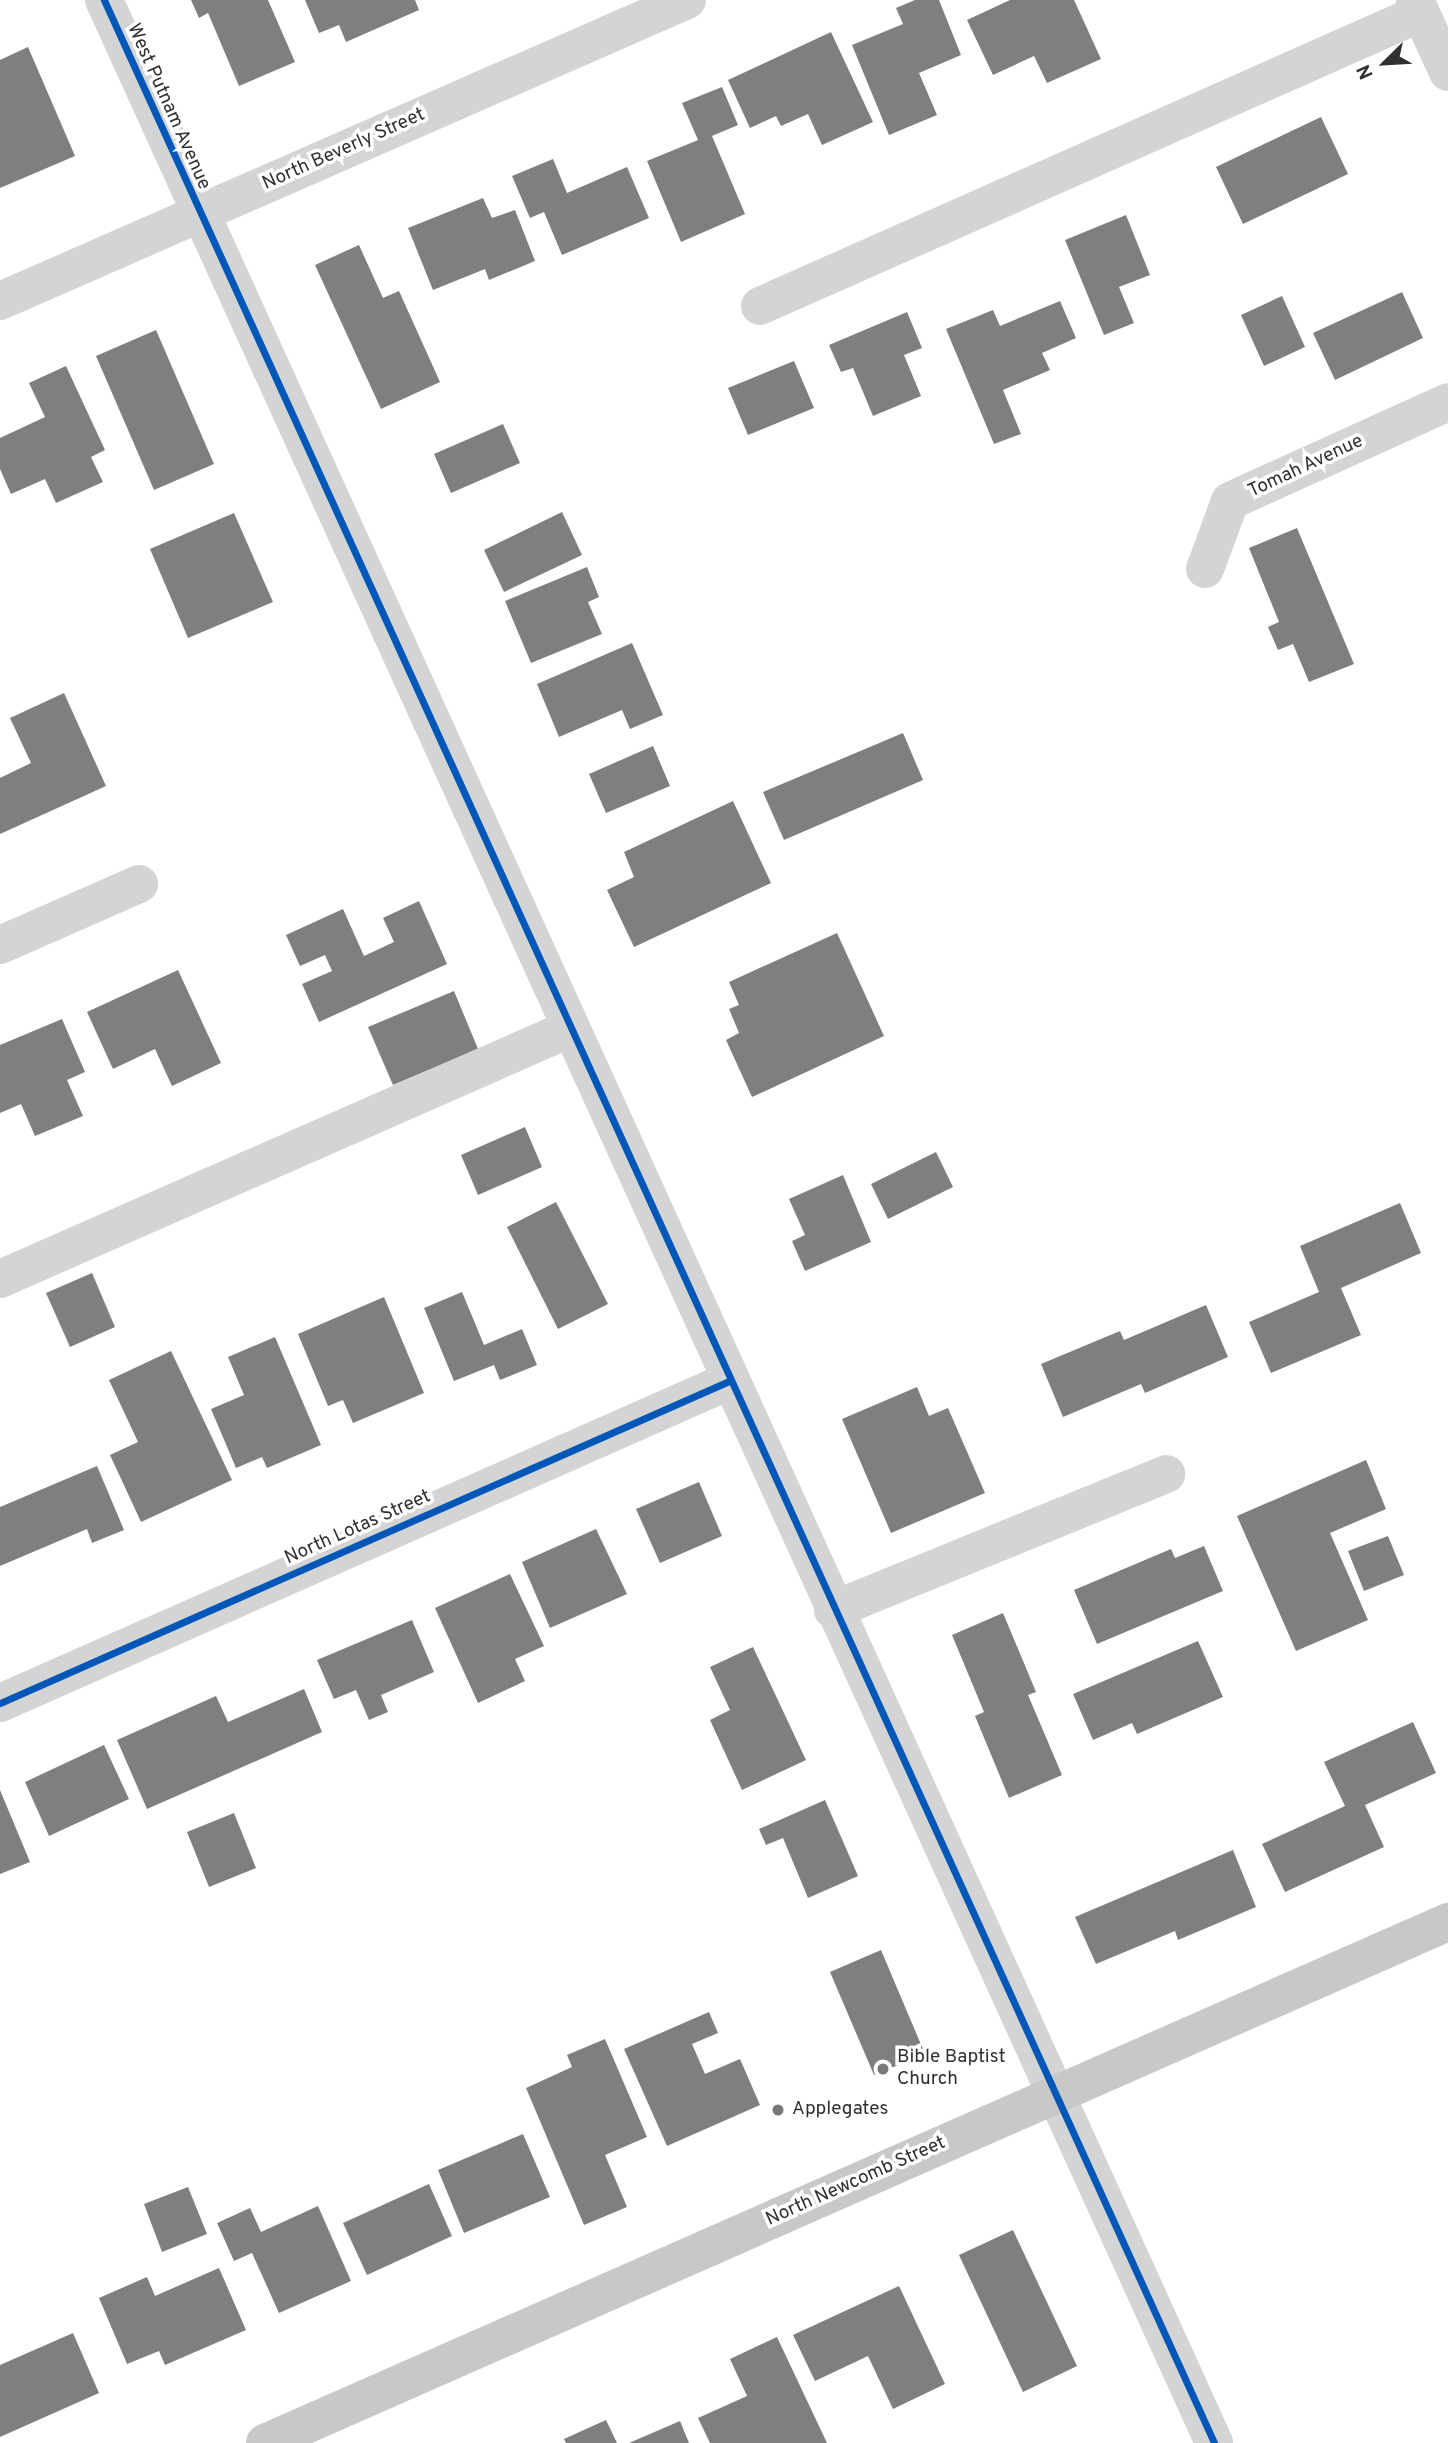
<!DOCTYPE html>
<html>
<head>
<meta charset="utf-8">
<style>
  body { margin:0 }
  #map { position:relative; width:1448px; height:2443px; overflow:hidden; background:#fff; font-family:Overpass,sans-serif }
  div>[style] { position:absolute }
  .building>* { inset:0; background:#7f7f7f }
  .minor>* { height:38px; margin:-19px; padding:0 19px; transform-origin:19px; border-radius:19px; background:#d4d4d4 }
  .major>* { height:38px; margin:-19px; padding:0 19px; transform-origin:19px; border-radius:19px; background:#c8c8c8 }
  .cycleway>* { height:7px; margin:-3.5px; padding:0 3.5px; transform-origin:3.5px; border-radius:3.5px; background:#0057b8 }
  .dots>* { width:19px; height:19px; translate:-50% -50%; box-sizing:border-box; border:4px solid #fff; border-radius:50% }
  span { translate:-50% -50%; white-space:nowrap; text-align:center; line-height:1.15; -webkit-text-stroke:7px #fff; paint-order:stroke }
  .street-label { font-size:19px; color:#303030 }
  .poi-label { font-size:19px; color:#303030 }
  .left { translate:0 -50%; text-align:left }
  .north { position:absolute; left:1350px; top:28px; width:70px; height:70px; -webkit-text-stroke:5px #fff; paint-order:stroke; rotate:246deg; font-size:19px; font-weight:700; line-height:28px; text-align:center; color:#303030 }
  .north::after { content:''; display:block; margin:auto; width:24px; height:32px; background:#303030; clip-path:polygon(50% 0,100% 100%,50% 72%,0 100%) }
</style>
</head>
<body>
<div id="map">
  <div class="building">
    <div style="clip-path:polygon(191px 0,268px 0,295px 62px,239px 86px,208px 13px,199px 18px)"></div>
    <div style="clip-path:polygon(305px 0,415px 0,419px 10px,346px 42px,339px 25px,319px 33px)"></div>
    <div style="clip-path:polygon(915px 0,939px 0,961px 55px,919px 73px,937px 115px,889px 135px,852px 45px,903px 24px,896px 8px)"></div>
    <div style="clip-path:polygon(1010px 0,1074px 0,1101px 59px,1047px 83px,1034px 56px,993px 75px,967px 20px)"></div>
    <div style="clip-path:polygon(831px 32px,873px 122px,822px 145px,808px 114px,781px 126px,776px 116px,750px 128px,728px 80px)"></div>
    <div style="clip-path:polygon(28px 47px,75px 156px,0 188px,0 60px)"></div>
    <div style="clip-path:polygon(722px 87px,738px 125px,712px 136px,745px 214px,681px 242px,647px 161px,698px 140px,682px 103px)"></div>
    <div style="clip-path:polygon(1321px 117px,1348px 174px,1243px 224px,1216px 167px)"></div>
    <div style="clip-path:polygon(553px 159px,567px 193px,627px 167px,649px 218px,562px 255px,544px 212px,530px 218px,512px 176px)"></div>
    <div style="clip-path:polygon(483px 198px,492px 218px,515px 210px,535px 261px,489px 280px,485px 269px,433px 290px,408px 228px)"></div>
    <div style="clip-path:polygon(1126px 215px,1150px 275px,1119px 287px,1134px 323px,1104px 335px,1065px 240px)"></div>
    <div style="clip-path:polygon(359px 245px,383px 298px,399px 291px,440px 382px,381px 409px,315px 265px)"></div>
    <div style="clip-path:polygon(1402px 292px,1423px 338px,1335px 380px,1313px 333px)"></div>
    <div style="clip-path:polygon(1282px 296px,1305px 347px,1264px 366px,1241px 315px)"></div>
    <div style="clip-path:polygon(1060px 301px,1076px 338px,1042px 353px,1050px 370px,1003px 390px,1021px 434px,994px 444px,946px 329px,993px 310px,1000px 326px)"></div>
    <div style="clip-path:polygon(907px 312px,922px 348px,904px 355px,921px 396px,873px 416px,853px 368px,841px 372px,829px 345px)"></div>
    <div style="clip-path:polygon(156px 330px,214px 464px,154px 490px,96px 356px)"></div>
    <div style="clip-path:polygon(794px 361px,814px 408px,748px 435px,728px 388px)"></div>
    <div style="clip-path:polygon(66px 366px,105px 450px,91px 457px,103px 482px,56px 503px,45px 479px,11px 494px,0 469px,0 438px,45px 417px,29px 383px)"></div>
    <div style="clip-path:polygon(503px 424px,520px 463px,451px 493px,434px 454px)"></div>
    <div style="clip-path:polygon(562px 512px,582px 555px,504px 592px,484px 550px)"></div>
    <div style="clip-path:polygon(234px 513px,273px 602px,188px 638px,150px 549px)"></div>
    <div style="clip-path:polygon(1297px 528px,1354px 664px,1309px 682px,1293px 644px,1278px 650px,1268px 627px,1279px 622px,1249px 548px)"></div>
    <div style="clip-path:polygon(587px 567px,599px 597px,588px 602px,602px 634px,531px 663px,505px 601px)"></div>
    <div style="clip-path:polygon(632px 643px,663px 715px,630px 729px,622px 710px,559px 737px,537px 684px)"></div>
    <div style="clip-path:polygon(64px 693px,106px 786px,0 834px,0 778px,31px 763px,10px 718px)"></div>
    <div style="clip-path:polygon(903px 733px,923px 780px,784px 840px,763px 792px)"></div>
    <div style="clip-path:polygon(653px 746px,670px 786px,606px 813px,589px 774px)"></div>
    <div style="clip-path:polygon(733px 801px,771px 883px,634px 947px,607px 890px,634px 877px,624px 852px)"></div>
    <div style="clip-path:polygon(419px 901px,447px 964px,319px 1022px,302px 984px,332px 971px,325px 955px,300px 966px,286px 935px,343px 909px,364px 956px,394px 942px,383px 918px)"></div>
    <div style="clip-path:polygon(837px 933px,884px 1036px,752px 1097px,726px 1040px,739px 1033px,729px 1009px,739px 1005px,729px 982px)"></div>
    <div style="clip-path:polygon(178px 970px,221px 1063px,172px 1086px,155px 1049px,113px 1069px,87px 1012px)"></div>
    <div style="clip-path:polygon(454px 991px,478px 1049px,393px 1085px,368px 1027px)"></div>
    <div style="clip-path:polygon(62px 1019px,85px 1072px,67px 1080px,83px 1116px,35px 1136px,21px 1104px,0 1113px,0 1045px)"></div>
    <div style="clip-path:polygon(525px 1127px,542px 1167px,478px 1195px,461px 1155px)"></div>
    <div style="clip-path:polygon(936px 1152px,953px 1187px,888px 1219px,871px 1184px)"></div>
    <div style="clip-path:polygon(843px 1175px,871px 1242px,805px 1271px,792px 1241px,805px 1235px,789px 1199px)"></div>
    <div style="clip-path:polygon(556px 1202px,608px 1304px,558px 1329px,507px 1227px)"></div>
    <div style="clip-path:polygon(1400px 1203px,1421px 1253px,1341px 1288px,1361px 1335px,1271px 1373px,1249px 1322px,1319px 1292px,1300px 1246px)"></div>
    <div style="clip-path:polygon(92px 1273px,115px 1327px,70px 1347px,46px 1293px)"></div>
    <div style="clip-path:polygon(462px 1292px,484px 1345px,522px 1329px,537px 1365px,500px 1380px,494px 1365px,454px 1381px,424px 1308px)"></div>
    <div style="clip-path:polygon(384px 1297px,424px 1393px,353px 1423px,343px 1400px,328px 1406px,298px 1334px)"></div>
    <div style="clip-path:polygon(1206px 1305px,1228px 1357px,1145px 1393px,1141px 1384px,1063px 1417px,1041px 1364px,1120px 1331px,1124px 1340px)"></div>
    <div style="clip-path:polygon(275px 1337px,321px 1445px,267px 1468px,262px 1457px,236px 1468px,211px 1409px,244px 1395px,228px 1357px)"></div>
    <div style="clip-path:polygon(171px 1351px,232px 1480px,141px 1522px,110px 1455px,138px 1442px,109px 1380px)"></div>
    <div style="clip-path:polygon(917px 1387px,929px 1416px,948px 1408px,985px 1493px,891px 1533px,842px 1419px)"></div>
    <div style="clip-path:polygon(1366px 1460px,1386px 1509px,1330px 1533px,1368px 1620px,1296px 1651px,1237px 1516px)"></div>
    <div style="clip-path:polygon(97px 1466px,124px 1530px,92px 1543px,87px 1529px,0 1566px,0 1507px)"></div>
    <div style="clip-path:polygon(699px 1482px,722px 1536px,660px 1563px,636px 1509px)"></div>
    <div style="clip-path:polygon(596px 1529px,627px 1594px,550px 1628px,522px 1562px)"></div>
    <div style="clip-path:polygon(1388px 1536px,1404px 1575px,1364px 1591px,1348px 1551px)"></div>
    <div style="clip-path:polygon(1204px 1546px,1223px 1591px,1097px 1644px,1074px 1590px,1171px 1549px,1175px 1558px)"></div>
    <div style="clip-path:polygon(510px 1574px,544px 1646px,515px 1659px,525px 1681px,478px 1703px,435px 1608px)"></div>
    <div style="clip-path:polygon(1003px 1613px,1036px 1692px,1028px 1695px,1062px 1775px,1009px 1798px,975px 1716px,984px 1712px,952px 1635px)"></div>
    <div style="clip-path:polygon(412px 1620px,434px 1672px,381px 1695px,388px 1712px,369px 1720px,356px 1690px,334px 1699px,317px 1660px)"></div>
    <div style="clip-path:polygon(1198px 1641px,1223px 1697px,1137px 1734px,1132px 1723px,1093px 1740px,1073px 1694px)"></div>
    <div style="clip-path:polygon(753px 1647px,806px 1760px,742px 1790px,710px 1720px,730px 1710px,710px 1667px)"></div>
    <div style="clip-path:polygon(304px 1689px,322px 1732px,147px 1809px,117px 1740px,216px 1696px,228px 1722px)"></div>
    <div style="clip-path:polygon(1413px 1722px,1436px 1773px,1365px 1805px,1384px 1847px,1285px 1892px,1262px 1844px,1345px 1806px,1324px 1762px)"></div>
    <div style="clip-path:polygon(104px 1745px,129px 1799px,49px 1836px,25px 1782px)"></div>
    <div style="clip-path:polygon(0 1790px,30px 1862px,0 1874px)"></div>
    <div style="clip-path:polygon(825px 1800px,858px 1876px,808px 1898px,783px 1838px,766px 1845px,759px 1829px)"></div>
    <div style="clip-path:polygon(234px 1813px,256px 1868px,209px 1887px,187px 1832px)"></div>
    <div style="clip-path:polygon(1233px 1850px,1256px 1907px,1178px 1940px,1175px 1931px,1096px 1964px,1075px 1917px)"></div>
    <div style="clip-path:polygon(881px 1950px,925px 2054px,874px 2075px,830px 1972px)"></div>
    <div style="clip-path:polygon(709px 2012px,718px 2033px,692px 2044px,705px 2074px,740px 2059px,760px 2105px,667px 2146px,624px 2049px)"></div>
    <div style="clip-path:polygon(605px 2039px,647px 2137px,605px 2155px,627px 2207px,584px 2225px,526px 2088px,572px 2067px,567px 2055px)"></div>
    <div style="clip-path:polygon(523px 2134px,550px 2197px,464px 2233px,438px 2170px)"></div>
    <div style="clip-path:polygon(429px 2184px,452px 2236px,367px 2275px,343px 2223px)"></div>
    <div style="clip-path:polygon(188px 2187px,207px 2234px,162px 2252px,144px 2204px)"></div>
    <div style="clip-path:polygon(318px 2206px,351px 2281px,279px 2313px,252px 2253px,234px 2261px,217px 2223px,250px 2208px,261px 2232px)"></div>
    <div style="clip-path:polygon(1013px 2230px,1077px 2366px,1023px 2392px,959px 2255px)"></div>
    <div style="clip-path:polygon(219px 2268px,246px 2330px,165px 2365px,159px 2351px,127px 2364px,99px 2298px,147px 2277px,155px 2296px)"></div>
    <div style="clip-path:polygon(899px 2286px,945px 2384px,893px 2409px,868px 2356px,815px 2381px,793px 2335px)"></div>
    <div style="clip-path:polygon(73px 2333px,99px 2393px,0 2437px,0 2365px)"></div>
    <div style="clip-path:polygon(777px 2337px,827px 2443px,710px 2443px,698px 2418px,747px 2396px,730px 2359px)"></div>
    <div style="clip-path:polygon(606px 2420px,617px 2443px,566px 2443px,564px 2439px)"></div>
    <div style="clip-path:polygon(680px 2421px,689px 2443px,629px 2443px)"></div>
  </div>
  <div class="minor">
    <div style="left:104px;top:0;width:2683px;rotate:65.56deg"></div>
    <div style="left:1415px;top:0;width:79px;rotate:65.4deg"></div>
    <div style="left:0;top:301px;width:750px;rotate:-23.66deg"></div>
    <div style="left:760px;top:306px;width:723px;rotate:-23.91deg"></div>
    <div style="left:1205px;top:569px;width:72px;rotate:-69.8deg"></div>
    <div style="left:1230px;top:501px;width:239px;rotate:-24.4deg"></div>
    <div style="left:0;top:945px;width:152px;rotate:-23.7deg"></div>
    <div style="left:0;top:1279px;width:621px;rotate:-23.72deg"></div>
    <div style="left:833px;top:1610px;width:360px;rotate:-22.2deg"></div>
    <div style="left:0;top:1703px;width:797px;rotate:-23.83deg"></div>
  </div>
  <div class="major">
    <div style="left:265px;top:2443px;width:1293px;rotate:-23.77deg"></div>
  </div>
  <div class="cycleway">
    <div style="left:104px;top:0;width:2683px;rotate:65.56deg"></div>
    <div style="left:0;top:1703px;width:797px;rotate:-23.83deg"></div>
  </div>
  <div class="dots">
    <div style="left:883px;top:2069px;background:#787878"></div>
    <div style="left:778px;top:2110px;background:#787878"></div>
  </div>
  <div class="street-label">
    <span style="left:168px;top:107px;rotate:66deg">West Putnam Avenue</span>
    <span style="left:344px;top:150px;rotate:-24deg">North Beverly Street</span>
    <span style="left:1306px;top:467px;rotate:-25deg">Tomah Avenue</span>
    <span style="left:358px;top:1528px;rotate:-24deg">North Lotas Street</span>
    <span style="left:856px;top:2182px;rotate:-24deg">North Newcomb Street</span>
  </div>
  <div class="poi-label">
    <span class="left" style="left:897px;top:2069px">Bible Baptist<br>Church</span>
    <span class="left" style="left:792px;top:2110px">Applegates</span>
  </div>
  <div class="north">N</div>
</div>
</body>
</html>
